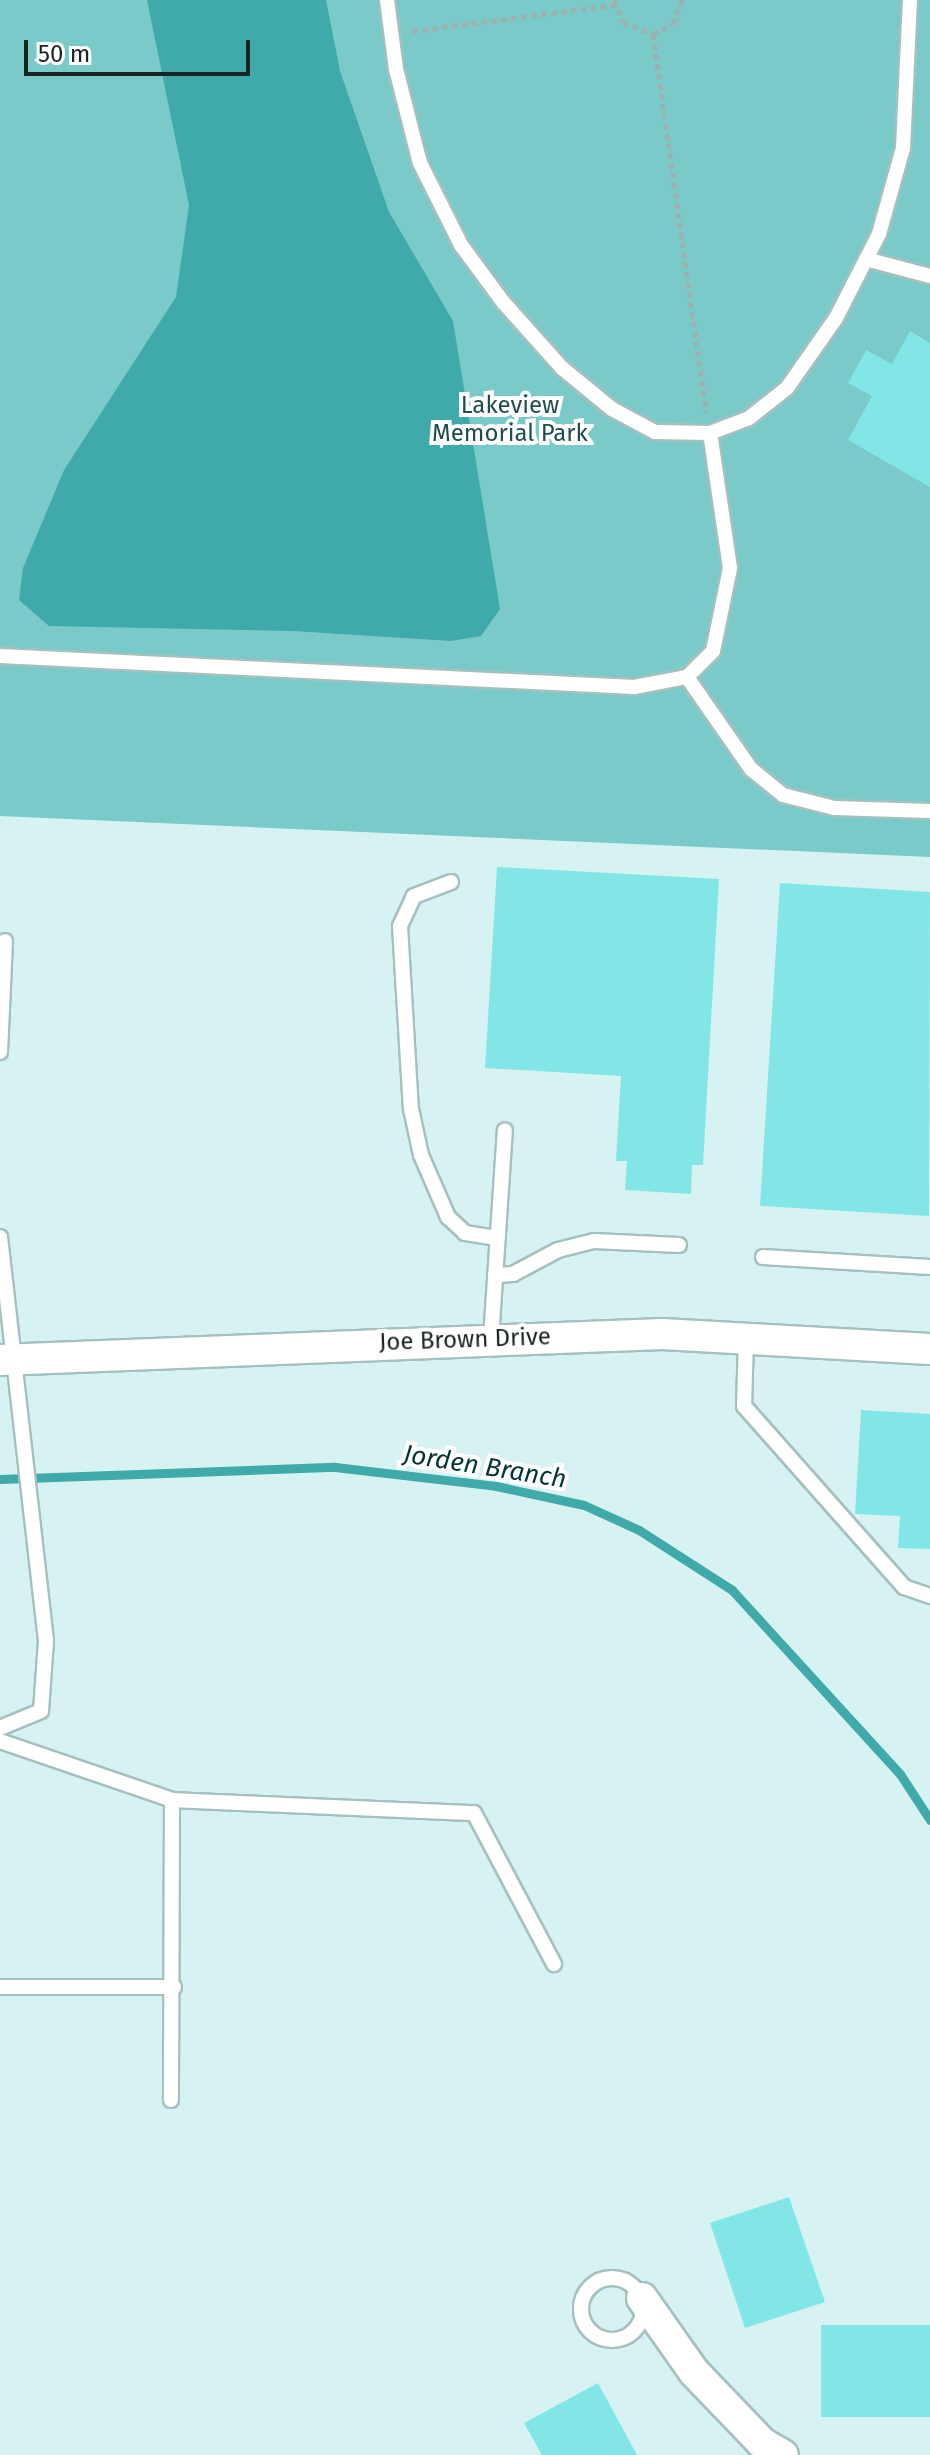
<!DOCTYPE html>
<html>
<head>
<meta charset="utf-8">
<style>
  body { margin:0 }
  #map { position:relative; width:930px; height:2455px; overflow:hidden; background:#d7f2f2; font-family:"Fira Sans",sans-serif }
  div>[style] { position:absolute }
  .green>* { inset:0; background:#7acac9 }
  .water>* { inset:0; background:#40a9a9 }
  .stream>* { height:9px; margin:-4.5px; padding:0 4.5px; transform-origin:4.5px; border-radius:4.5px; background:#40a9a9 }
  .building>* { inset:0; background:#82e6e6 }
  .path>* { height:5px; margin-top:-2.5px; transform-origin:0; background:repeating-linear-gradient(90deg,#9cb2b2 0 6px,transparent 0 10px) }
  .roads { filter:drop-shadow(2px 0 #a6c0bf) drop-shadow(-2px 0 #a6c0bf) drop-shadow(0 2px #a6c0bf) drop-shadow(0 -2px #a6c0bf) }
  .lane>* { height:14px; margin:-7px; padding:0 7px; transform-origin:7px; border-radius:7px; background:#fff }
  .lane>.ring { margin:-7px; padding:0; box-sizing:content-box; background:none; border:14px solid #fff; border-radius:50% }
  .street>* { height:30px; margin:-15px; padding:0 15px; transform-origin:15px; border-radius:15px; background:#fff }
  span { translate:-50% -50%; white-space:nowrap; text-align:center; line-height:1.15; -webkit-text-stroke:8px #fff; paint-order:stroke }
  .park-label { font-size:24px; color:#1f4c4c }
  .street-label { font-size:24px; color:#1a2423 }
  .water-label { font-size:26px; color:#023536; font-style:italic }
  .scale { position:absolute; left:24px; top:40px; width:226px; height:36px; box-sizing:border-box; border:4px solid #1a2423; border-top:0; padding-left:10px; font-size:24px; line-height:28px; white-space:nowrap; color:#1a2423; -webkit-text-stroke:6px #fff; paint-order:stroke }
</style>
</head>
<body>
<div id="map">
  <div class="green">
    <div style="clip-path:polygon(0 0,930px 0,930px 857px,0 816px)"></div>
  </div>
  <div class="water">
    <div style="clip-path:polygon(147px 0,326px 0,340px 71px,389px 212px,453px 321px,500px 609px,481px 636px,451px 641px,294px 631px,49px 626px,19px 600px,23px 568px,64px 470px,176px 297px,189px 205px)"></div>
  </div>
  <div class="stream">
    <div style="left:0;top:1479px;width:335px;rotate:-2.1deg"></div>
    <div style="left:335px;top:1467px;width:162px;rotate:6.7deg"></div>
    <div style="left:496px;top:1486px;width:90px;rotate:12.2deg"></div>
    <div style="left:584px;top:1505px;width:60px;rotate:24.4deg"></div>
    <div style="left:639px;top:1530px;width:111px;rotate:32.8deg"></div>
    <div style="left:732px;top:1590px;width:249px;rotate:47.6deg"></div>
    <div style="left:900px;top:1774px;width:55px;rotate:56.9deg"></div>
  </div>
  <div class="building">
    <div style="clip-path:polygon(910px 331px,930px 343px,930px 487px,848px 440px,872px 396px,848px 383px,866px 350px,892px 364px)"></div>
    <div style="clip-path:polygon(497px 867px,719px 879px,703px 1165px,692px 1165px,691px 1194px,625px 1190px,627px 1161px,616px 1161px,621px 1076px,485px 1068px)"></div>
    <div style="clip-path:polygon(780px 883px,930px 892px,929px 1216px,760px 1206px)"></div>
    <div style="clip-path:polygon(861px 1410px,930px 1414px,930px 1549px,898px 1548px,900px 1516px,855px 1514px)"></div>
    <div style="clip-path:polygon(789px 2197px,825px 2302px,745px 2328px,710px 2223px)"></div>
    <div style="clip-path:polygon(821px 2325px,930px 2325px,930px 2417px,821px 2417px)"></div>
    <div style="clip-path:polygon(598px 2383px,637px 2455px,542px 2455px,524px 2423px)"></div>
  </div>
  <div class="path">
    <div style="left:615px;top:0;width:23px;rotate:70deg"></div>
    <div style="left:623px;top:22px;width:32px;rotate:22deg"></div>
    <div style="left:653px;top:34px;width:22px;rotate:-27deg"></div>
    <div style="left:673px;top:24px;width:26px;rotate:-69deg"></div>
    <div style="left:412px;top:31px;width:206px;rotate:-7.3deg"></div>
    <div style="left:653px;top:34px;width:383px;rotate:82deg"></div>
  </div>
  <div class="roads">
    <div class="lane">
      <div style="left:387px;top:0;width:70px;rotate:82.6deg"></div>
      <div style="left:396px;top:69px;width:97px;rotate:75.7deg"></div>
      <div style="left:420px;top:163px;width:92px;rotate:63.4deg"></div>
      <div style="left:461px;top:245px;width:71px;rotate:53.6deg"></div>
      <div style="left:503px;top:302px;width:89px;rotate:48.2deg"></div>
      <div style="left:562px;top:368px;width:65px;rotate:39.4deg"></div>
      <div style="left:612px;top:409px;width:49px;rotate:28.1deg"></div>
      <div style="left:655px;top:432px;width:55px;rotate:1deg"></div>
      <div style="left:866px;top:259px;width:66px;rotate:14.9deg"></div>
      <div style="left:0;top:656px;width:635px;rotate:2.8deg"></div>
      <div style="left:634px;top:687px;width:54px;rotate:-10.7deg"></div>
      <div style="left:687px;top:677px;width:37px;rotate:-45deg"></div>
      <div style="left:713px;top:651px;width:85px;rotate:-78.4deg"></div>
      <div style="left:730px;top:568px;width:136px;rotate:-98.4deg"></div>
      <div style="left:710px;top:433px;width:42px;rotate:-21deg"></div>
      <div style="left:749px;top:418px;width:48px;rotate:-38.3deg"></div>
      <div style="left:787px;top:388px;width:85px;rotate:-55deg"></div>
      <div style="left:836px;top:318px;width:94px;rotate:-62.9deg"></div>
      <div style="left:879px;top:234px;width:89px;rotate:-74.4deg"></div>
      <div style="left:903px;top:148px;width:148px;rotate:-87.3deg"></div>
      <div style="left:687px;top:677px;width:112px;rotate:55.2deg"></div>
      <div style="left:751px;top:769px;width:41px;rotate:39.1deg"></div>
      <div style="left:783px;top:795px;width:53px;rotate:14.3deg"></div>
      <div style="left:834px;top:808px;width:96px;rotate:1.8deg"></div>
      <div style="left:451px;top:882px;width:40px;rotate:159deg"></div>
      <div style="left:414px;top:896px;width:33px;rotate:115deg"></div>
      <div style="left:400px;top:926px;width:183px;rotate:86.6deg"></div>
      <div style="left:411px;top:1109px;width:47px;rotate:77.7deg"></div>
      <div style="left:421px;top:1155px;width:68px;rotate:66.5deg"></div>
      <div style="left:448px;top:1217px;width:23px;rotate:43deg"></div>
      <div style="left:465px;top:1233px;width:33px;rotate:9deg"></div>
      <div style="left:0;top:1052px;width:111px;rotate:-87.4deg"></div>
      <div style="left:0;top:1237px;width:407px;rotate:83.5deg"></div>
      <div style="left:46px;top:1641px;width:70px;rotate:94.1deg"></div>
      <div style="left:41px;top:1711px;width:44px;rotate:157.5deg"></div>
      <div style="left:763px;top:1257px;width:167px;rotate:3.4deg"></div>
      <div style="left:495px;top:1275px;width:18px;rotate:-3deg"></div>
      <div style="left:513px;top:1274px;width:51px;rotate:-28.1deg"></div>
      <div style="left:558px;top:1250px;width:37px;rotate:-14deg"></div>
      <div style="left:594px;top:1241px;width:85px;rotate:2.7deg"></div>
      <div style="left:491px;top:1339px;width:209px;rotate:-86.2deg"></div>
      <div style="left:746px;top:1339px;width:67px;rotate:91.7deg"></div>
      <div style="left:744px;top:1406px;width:242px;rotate:48.5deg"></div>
      <div style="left:904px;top:1587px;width:28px;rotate:19deg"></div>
      <div style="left:0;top:1741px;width:182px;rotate:18.9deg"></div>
      <div style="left:172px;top:1800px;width:300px;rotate:90.2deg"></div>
      <div style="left:172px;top:1800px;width:302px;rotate:2.5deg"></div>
      <div style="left:474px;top:1813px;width:171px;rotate:62.1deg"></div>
      <div style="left:0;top:1987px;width:174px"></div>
      <div class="ring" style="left:581px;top:2278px;width:48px;height:48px"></div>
    </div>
    <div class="street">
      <div style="left:0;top:1360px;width:663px;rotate:-2.25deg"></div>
      <div style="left:662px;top:1334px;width:268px;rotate:3.2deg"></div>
      <div style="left:642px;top:2298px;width:90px;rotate:54.9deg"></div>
      <div style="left:694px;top:2372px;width:98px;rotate:46.2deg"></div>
      <div style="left:762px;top:2443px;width:24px;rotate:30deg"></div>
    </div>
  </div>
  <div class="park-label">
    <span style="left:510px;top:420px">Lakeview<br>Memorial Park</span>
  </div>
  <div class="street-label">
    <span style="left:465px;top:1340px;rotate:-2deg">Joe Brown Drive</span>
  </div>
  <div class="water-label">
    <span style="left:485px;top:1467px;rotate:9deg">Jorden Branch</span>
  </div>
  <div class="scale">50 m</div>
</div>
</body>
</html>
